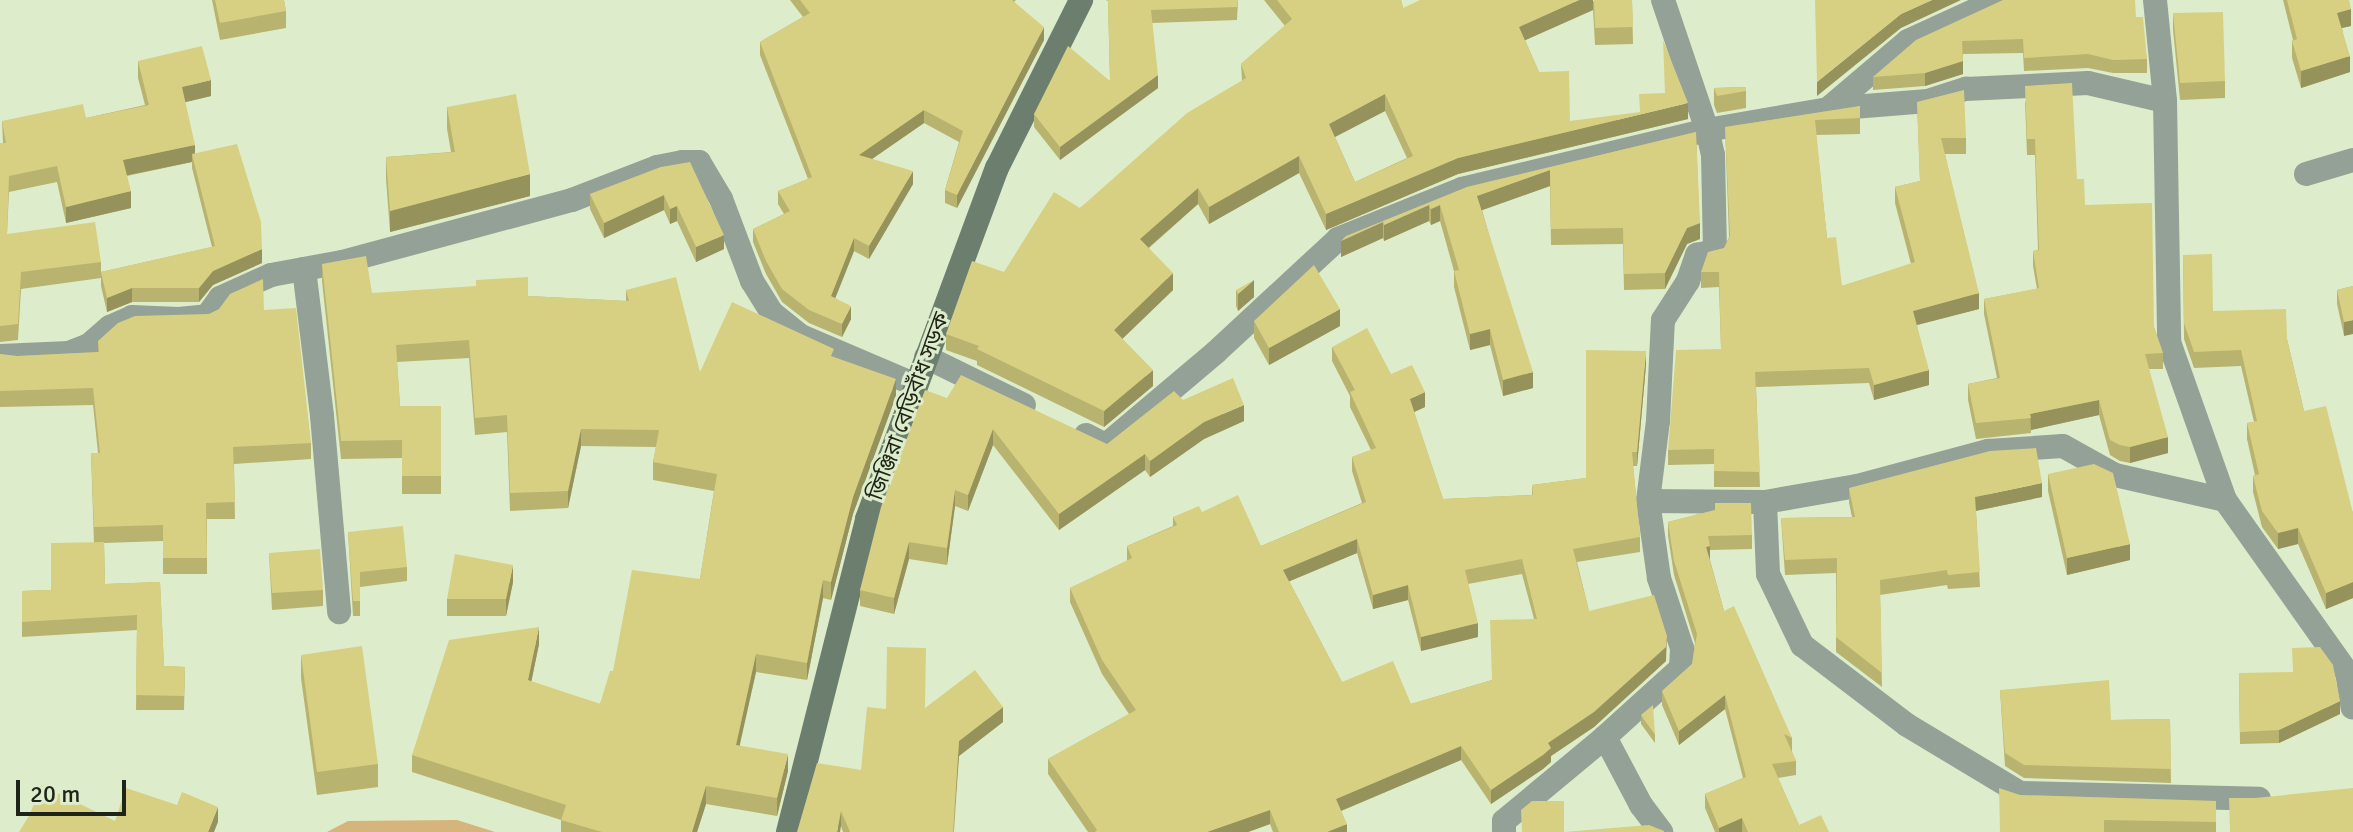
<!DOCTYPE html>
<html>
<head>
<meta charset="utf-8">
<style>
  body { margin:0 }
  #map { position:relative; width:2353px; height:832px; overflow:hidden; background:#ddedcb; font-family:Signika,"Noto Sans Bengali",sans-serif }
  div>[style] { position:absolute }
  .green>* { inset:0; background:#d5b57b }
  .street>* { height:24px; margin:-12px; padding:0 12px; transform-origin:12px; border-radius:12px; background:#94a196 }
  .secondary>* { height:24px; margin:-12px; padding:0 12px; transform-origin:12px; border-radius:12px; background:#6c7f6f }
  .wall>* { inset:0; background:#b9b370 }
  .shaded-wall>* { inset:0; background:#96925b }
  .building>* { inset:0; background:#d7d082 }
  span { translate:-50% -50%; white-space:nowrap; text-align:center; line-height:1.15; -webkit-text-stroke:6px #ddedcb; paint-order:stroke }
  .street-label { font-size:22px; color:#1f2418 }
  .scale { position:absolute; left:16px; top:780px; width:110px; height:36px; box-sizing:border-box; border:4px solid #1f2418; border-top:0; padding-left:10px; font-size:24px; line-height:28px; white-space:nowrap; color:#1f2418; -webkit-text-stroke:6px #ddedcb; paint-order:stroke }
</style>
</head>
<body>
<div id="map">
  <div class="green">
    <div style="clip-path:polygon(457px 820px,495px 832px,327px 832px,348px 821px)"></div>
  </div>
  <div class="street">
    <div style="left:2155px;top:0;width:101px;rotate:84.3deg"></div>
    <div style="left:2165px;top:101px;width:241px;rotate:89deg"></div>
    <div style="left:2169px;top:342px;width:168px;rotate:70.5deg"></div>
    <div style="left:2225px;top:500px;width:211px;rotate:54.7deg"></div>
    <div style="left:2347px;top:672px;width:36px;rotate:81deg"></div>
    <div style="left:1828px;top:109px;width:105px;rotate:-40.4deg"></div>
    <div style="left:1908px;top:41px;width:98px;rotate:-24.7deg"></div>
    <div style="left:2306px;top:174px;width:49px;rotate:-16.6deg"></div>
    <div style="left:304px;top:269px;width:148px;rotate:83deg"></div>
    <div style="left:322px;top:416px;width:197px;rotate:85deg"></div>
    <div style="left:0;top:356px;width:69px;rotate:-2.5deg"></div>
    <div style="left:69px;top:353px;width:22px;rotate:-22deg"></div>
    <div style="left:89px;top:345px;width:28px;rotate:-41deg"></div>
    <div style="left:110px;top:327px;width:24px;rotate:-24deg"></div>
    <div style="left:132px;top:317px;width:47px;rotate:2.4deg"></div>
    <div style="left:179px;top:319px;width:28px;rotate:-6deg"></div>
    <div style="left:207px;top:316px;width:22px;rotate:-54deg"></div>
    <div style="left:220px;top:298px;width:56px;rotate:-24.3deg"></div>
    <div style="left:271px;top:275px;width:72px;rotate:-10.4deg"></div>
    <div style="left:342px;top:262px;width:238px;rotate:-15.1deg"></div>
    <div style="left:572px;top:200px;width:91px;rotate:-21.2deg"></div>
    <div style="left:657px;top:167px;width:25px;rotate:-11deg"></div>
    <div style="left:682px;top:162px;width:17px"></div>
    <div style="left:699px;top:162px;width:43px;rotate:59.3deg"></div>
    <div style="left:721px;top:199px;width:88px;rotate:69.3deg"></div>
    <div style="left:752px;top:281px;width:36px;rotate:58deg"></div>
    <div style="left:771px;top:312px;width:38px;rotate:39deg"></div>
    <div style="left:801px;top:336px;width:125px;rotate:23.1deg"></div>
    <div style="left:926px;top:357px;width:109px;rotate:26.1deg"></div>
    <div style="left:1086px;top:435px;width:22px;rotate:27deg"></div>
    <div style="left:1106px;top:445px;width:144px;rotate:-40.2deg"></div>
    <div style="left:1216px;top:352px;width:166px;rotate:-42.8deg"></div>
    <div style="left:1338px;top:239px;width:134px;rotate:-22deg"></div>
    <div style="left:1462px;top:189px;width:252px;rotate:-13.5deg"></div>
    <div style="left:1707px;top:130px;width:137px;rotate:-108.7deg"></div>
    <div style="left:1648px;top:501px;width:81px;rotate:-82.9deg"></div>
    <div style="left:1658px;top:421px;width:101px;rotate:-87.2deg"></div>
    <div style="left:1663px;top:320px;width:46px;rotate:-57.3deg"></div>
    <div style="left:1688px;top:281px;width:28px;rotate:-71deg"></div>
    <div style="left:1697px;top:255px;width:18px;rotate:-13deg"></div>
    <div style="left:1715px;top:251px;width:96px;rotate:-91.2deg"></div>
    <div style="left:1713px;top:155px;width:26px;rotate:-103deg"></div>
    <div style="left:1707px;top:130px;width:123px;rotate:-9.8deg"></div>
    <div style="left:1828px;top:109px;width:100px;rotate:-4.6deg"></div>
    <div style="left:1928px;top:101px;width:40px;rotate:-18deg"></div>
    <div style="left:1966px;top:89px;width:122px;rotate:-2.8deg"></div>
    <div style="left:2088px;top:83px;width:79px;rotate:13.2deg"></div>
    <div style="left:1765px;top:502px;width:72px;rotate:87.6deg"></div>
    <div style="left:1768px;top:574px;width:79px;rotate:64.4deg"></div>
    <div style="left:1802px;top:645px;width:132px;rotate:37.3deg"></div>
    <div style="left:1907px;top:725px;width:132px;rotate:31deg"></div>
    <div style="left:2020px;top:793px;width:239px;rotate:1.4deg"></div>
    <div style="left:1605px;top:737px;width:103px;rotate:-42.2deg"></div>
    <div style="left:1681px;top:668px;width:20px;rotate:-87deg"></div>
    <div style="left:1682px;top:648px;width:74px;rotate:-108.2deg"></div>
    <div style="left:1659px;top:578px;width:78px;rotate:-98.1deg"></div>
    <div style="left:1648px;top:501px;width:117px;rotate:0.5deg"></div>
    <div style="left:1765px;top:502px;width:93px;rotate:-9.9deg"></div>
    <div style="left:1857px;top:486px;width:136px;rotate:-15deg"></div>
    <div style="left:1988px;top:451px;width:75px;rotate:-3.8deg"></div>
    <div style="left:2063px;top:446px;width:60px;rotate:29.1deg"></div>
    <div style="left:2115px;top:475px;width:113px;rotate:12.8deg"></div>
    <div style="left:1504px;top:832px;width:11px;rotate:-90deg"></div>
    <div style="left:1504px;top:821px;width:131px;rotate:-39.7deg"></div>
    <div style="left:1605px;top:737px;width:77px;rotate:62.1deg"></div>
    <div style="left:1641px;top:805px;width:34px;rotate:53deg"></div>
  </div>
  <div class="secondary">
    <div style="left:788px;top:832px;width:323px;rotate:-75.8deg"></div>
    <div style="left:867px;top:519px;width:374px;rotate:-69.7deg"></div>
    <div style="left:997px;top:168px;width:188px;rotate:-63.4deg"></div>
  </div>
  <div class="wall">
    <div style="clip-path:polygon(212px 0,284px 0,286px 11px,286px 28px,220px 40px)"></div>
    <div style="clip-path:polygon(790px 0,1016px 0,1014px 2px,1044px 40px,957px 208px,945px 203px,945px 190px,959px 142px,924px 123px,872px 159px,913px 184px,869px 259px,854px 251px,835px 298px,851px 319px,842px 337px,809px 323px,782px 302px,766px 274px,753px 242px,753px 229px,784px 214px,778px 204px,778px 191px,808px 179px,760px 55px,760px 42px,803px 17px)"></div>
    <div style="clip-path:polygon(1106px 0,1238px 0,1237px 20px,1152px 23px,1158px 88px,1060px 160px,1034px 127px,1034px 114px,1110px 80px,1108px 1px)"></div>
    <div style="clip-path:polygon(evenodd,1264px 0,1401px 0,1403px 8px,1632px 0,1633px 44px,1595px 45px,1593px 10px,1525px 40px,1539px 72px,1570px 121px,1688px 119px,1458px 174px,1326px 230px,1299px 173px,1209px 224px,1198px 204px,1149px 248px,1173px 290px,1122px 339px,1153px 386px,1104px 427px,977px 365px,977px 361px,946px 350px,946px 334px,1004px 272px,1080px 208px,1242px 81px,1241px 64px,1285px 26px,1264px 0,1385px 111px,1407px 158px,1355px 182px,1335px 137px,1385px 111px)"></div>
    <div style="clip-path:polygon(2003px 0,2136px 17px,2147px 59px,2147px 73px,2113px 73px,2088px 68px,2024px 71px,2023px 53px,1963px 54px,1963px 74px,1925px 86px,1873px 90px,1873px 77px)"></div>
    <div style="clip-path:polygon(2283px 0,2349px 0,2351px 26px,2342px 28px,2350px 72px,2301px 88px,2292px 58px,2292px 41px,2293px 40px)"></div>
    <div style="clip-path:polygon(2173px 13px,2225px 81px,2225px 98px,2180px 100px,2173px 30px)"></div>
    <div style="clip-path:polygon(evenodd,138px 61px,211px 96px,185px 102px,195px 154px,262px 263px,213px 285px,199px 302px,132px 302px,107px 312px,101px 286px,101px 278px,21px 289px,18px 340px,0 342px,0 143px,3px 143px,2px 121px,86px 118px,145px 105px,138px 78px,138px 61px,192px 162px,192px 168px,212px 247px,101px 272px,101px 262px,7px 234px,9px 192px,57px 182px,66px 223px,131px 208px,127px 176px,192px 162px)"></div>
    <div style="clip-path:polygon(1746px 87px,1746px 108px,1717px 113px,1714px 105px,1714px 88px)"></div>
    <div style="clip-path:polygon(2025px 101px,2077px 179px,2085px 205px,2154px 327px,2163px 353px,2163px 369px,2149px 369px,2168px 453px,2130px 463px,2120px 461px,2110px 455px,2099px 415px,2031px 430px,2031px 433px,1976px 439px,1968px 400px,1968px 384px,1997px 378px,1984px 314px,1984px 299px,2037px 289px,2033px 266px,2033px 251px,2038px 250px,2035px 155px,2027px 155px)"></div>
    <div style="clip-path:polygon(1917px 102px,1966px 138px,1966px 154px,1945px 154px,1979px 309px,1917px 325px,1929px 385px,1874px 400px,1869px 383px,1756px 387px,1760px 487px,1714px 487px,1714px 464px,1668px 465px,1668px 450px,1721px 349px,1719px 287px,1701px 288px,1701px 272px,1724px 248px,1729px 237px,1725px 127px,1860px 106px,1860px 134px,1816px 135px,1827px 238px,1842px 286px,1911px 264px,1895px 203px,1895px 187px,1920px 181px)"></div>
    <div style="clip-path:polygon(447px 107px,530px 196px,390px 232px,386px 179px,386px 157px,451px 152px,447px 129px)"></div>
    <div style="clip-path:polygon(1696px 132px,1700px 239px,1687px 244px,1665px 289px,1624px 290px,1623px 244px,1551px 245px,1550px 186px,1482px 210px,1533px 388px,1503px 396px,1490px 345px,1470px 350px,1454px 287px,1454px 271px,1440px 221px,1431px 225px,1429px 221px,1384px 241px,1383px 238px,1341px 257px,1341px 241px,1467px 187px)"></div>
    <div style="clip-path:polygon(661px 167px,724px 249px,696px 262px,677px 221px,670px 224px,664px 210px,604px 238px,590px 209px,590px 194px)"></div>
    <div style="clip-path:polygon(2183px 255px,2213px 311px,2287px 339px,2304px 411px,2353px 513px,2353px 598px,2326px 609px,2298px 544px,2278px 549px,2262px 527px,2253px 492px,2253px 476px,2255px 475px,2247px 439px,2247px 423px,2254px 422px,2241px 366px,2194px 368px,2184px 339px)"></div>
    <div style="clip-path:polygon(322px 264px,372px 293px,528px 296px,626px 301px,626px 290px,700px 372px,834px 357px,896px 396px,853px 514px,831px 600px,823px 598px,807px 680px,756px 672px,739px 745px,788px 771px,777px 816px,706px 804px,697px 832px,561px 832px,561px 820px,412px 772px,412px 755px,539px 644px,531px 682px,600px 704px,613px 671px,700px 579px,714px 491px,653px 480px,653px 462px,656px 447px,581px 446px,568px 508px,510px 511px,507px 432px,475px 435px,469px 358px,397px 362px,400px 406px,441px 406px,441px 494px,402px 494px,402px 458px,341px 459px,322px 281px)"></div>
    <div style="clip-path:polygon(2353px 286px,2344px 336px,2337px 304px,2337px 290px)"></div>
    <div style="clip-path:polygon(1236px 290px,1254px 297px,1238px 311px,1236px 306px)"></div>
    <div style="clip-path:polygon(264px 310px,311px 443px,311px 459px,234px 464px,235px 519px,207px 519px,207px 574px,163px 574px,163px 541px,104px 543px,105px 584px,160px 582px,164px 666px,185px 667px,184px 710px,136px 710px,137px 630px,22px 637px,22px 591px,51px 590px,94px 543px,91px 453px,98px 453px,93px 405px,0 407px,0 354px,17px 356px,98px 352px,98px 341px,209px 314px)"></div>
    <div style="clip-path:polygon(1254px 321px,1340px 326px,1269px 365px,1254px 338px)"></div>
    <div style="clip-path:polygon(evenodd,1332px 347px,1391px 374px,1425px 407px,1414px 412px,1443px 499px,1532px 495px,1532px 485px,1586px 478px,1646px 365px,1637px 466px,1633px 466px,1640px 537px,1640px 552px,1577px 562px,1589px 611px,1666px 661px,1594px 727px,1551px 756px,1551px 762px,1543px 769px,1491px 804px,1461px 760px,1341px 811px,1347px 832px,1273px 832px,1270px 824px,1248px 832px,1088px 832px,1048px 774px,1048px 759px,1129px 714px,1102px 674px,1070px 602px,1070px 588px,1127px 561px,1127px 546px,1173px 526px,1173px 517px,1202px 512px,1261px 546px,1362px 503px,1352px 471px,1352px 457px,1371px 450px,1350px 407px,1350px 396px,1332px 361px,1332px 347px,1357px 553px,1373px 609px,1408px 600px,1421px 651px,1478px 637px,1468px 584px,1522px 574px,1534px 619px,1492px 680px,1411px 704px,1342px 682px,1289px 581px,1357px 553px)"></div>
    <div style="clip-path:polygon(947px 398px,1107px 444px,1183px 400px,1244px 421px,1204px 439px,1150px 477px,1145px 470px,1059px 530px,993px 445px,968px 511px,955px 506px,947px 565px,909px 559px,894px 614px,860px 606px,860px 590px)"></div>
    <div style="clip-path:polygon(2048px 474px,2130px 560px,2067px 575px,2048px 491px)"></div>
    <div style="clip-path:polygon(1849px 488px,2042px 497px,1976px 511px,1980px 587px,1948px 589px,1947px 585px,1880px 595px,1882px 687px,1836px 652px,1836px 573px,1785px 575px,1781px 518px,1852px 517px,1849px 503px)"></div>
    <div style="clip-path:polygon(1715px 510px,1752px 535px,1752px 549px,1710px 550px,1710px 560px,1724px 611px,1792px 738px,1792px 752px,1796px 761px,1796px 775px,1778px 778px,1799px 825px,1829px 832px,1715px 832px,1705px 808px,1705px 794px,1743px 778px,1725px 709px,1679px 745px,1662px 705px,1662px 691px,1692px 664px,1695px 643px,1674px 575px,1668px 536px,1668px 522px)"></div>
    <div style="clip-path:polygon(348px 532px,407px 567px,407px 581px,360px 587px,360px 616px,353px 616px)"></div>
    <div style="clip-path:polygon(269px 553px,323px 590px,323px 606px,272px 610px)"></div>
    <div style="clip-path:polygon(513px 582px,506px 616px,447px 616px,447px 599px)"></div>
    <div style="clip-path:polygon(301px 655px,378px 764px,378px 787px,317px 795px,301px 678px)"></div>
    <div style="clip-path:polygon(2239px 673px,2340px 714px,2279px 743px,2240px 744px)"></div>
    <div style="clip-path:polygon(2000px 690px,2111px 720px,2170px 719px,2171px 783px,2024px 778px,2005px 766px)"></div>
    <div style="clip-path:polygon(925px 708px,1003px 722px,959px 756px,954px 832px,843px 832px,841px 826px,797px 832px,861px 770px,886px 709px)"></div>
    <div style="clip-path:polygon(1641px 715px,1655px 734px,1655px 743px,1641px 724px)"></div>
    <div style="clip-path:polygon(2020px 795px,2216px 801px,2216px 832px,2000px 832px)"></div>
  </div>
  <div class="shaded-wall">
    <div style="clip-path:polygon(1579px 0,1593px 0,1593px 10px,1519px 43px,1519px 27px)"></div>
    <div style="clip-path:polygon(1932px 0,1961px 0,1901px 28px,1817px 96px,1817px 82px,1901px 14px)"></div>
    <div style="clip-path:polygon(2351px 9px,2351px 26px,2337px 29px,2337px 13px)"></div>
    <div style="clip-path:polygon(1044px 27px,1044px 40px,957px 208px,957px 195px)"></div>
    <div style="clip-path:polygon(2350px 56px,2350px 72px,2301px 88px,2301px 71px)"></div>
    <div style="clip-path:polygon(1963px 61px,1963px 74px,1925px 86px,1925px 73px)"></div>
    <div style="clip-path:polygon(1158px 75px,1158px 88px,1060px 160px,1060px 147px)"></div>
    <div style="clip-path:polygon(211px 80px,211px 96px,182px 103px,182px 87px)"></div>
    <div style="clip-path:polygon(1385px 94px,1385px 111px,1329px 140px,1329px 124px)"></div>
    <div style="clip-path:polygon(1688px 103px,1688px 119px,1458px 174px,1326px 230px,1326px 214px,1458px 158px)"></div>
    <div style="clip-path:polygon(924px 110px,924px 123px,859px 168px,859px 155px)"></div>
    <div style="clip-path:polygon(195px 145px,195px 161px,192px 154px,192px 162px,123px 176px,123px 160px)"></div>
    <div style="clip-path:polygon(1299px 156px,1299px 173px,1209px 224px,1209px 207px)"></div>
    <div style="clip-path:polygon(1550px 170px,1550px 186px,1477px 212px,1477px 196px)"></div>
    <div style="clip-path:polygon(913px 171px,913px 184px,869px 259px,869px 246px)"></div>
    <div style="clip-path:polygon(530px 174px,530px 196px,390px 232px,390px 211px)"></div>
    <div style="clip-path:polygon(1198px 188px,1198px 204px,1140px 255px,1140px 239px)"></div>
    <div style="clip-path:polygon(131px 191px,131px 208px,66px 223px,66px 207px)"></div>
    <div style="clip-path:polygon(664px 195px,664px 210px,604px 238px,604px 223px)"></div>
    <div style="clip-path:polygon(1429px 205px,1429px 221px,1384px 241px,1384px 225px)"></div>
    <div style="clip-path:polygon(1440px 205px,1440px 221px,1431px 225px,1431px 209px)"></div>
    <div style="clip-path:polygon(677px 206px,677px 221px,670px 224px,670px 209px)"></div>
    <div style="clip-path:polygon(1383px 222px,1383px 238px,1341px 257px,1341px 241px)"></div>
    <div style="clip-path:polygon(1700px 223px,1700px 239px,1687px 244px,1665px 289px,1665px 273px,1687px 228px)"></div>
    <div style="clip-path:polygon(724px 235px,724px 249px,696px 262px,696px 247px)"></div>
    <div style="clip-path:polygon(854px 238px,854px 251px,831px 309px,831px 296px)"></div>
    <div style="clip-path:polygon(262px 249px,262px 263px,213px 285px,199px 302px,199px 288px,213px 271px)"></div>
    <div style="clip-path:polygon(1173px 273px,1173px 290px,1114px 347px,1114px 330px)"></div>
    <div style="clip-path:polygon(1254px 280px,1254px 297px,1238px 311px,1238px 294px)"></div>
    <div style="clip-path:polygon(132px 288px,132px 302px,107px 312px,107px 298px)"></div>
    <div style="clip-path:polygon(1979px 293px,1979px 309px,1913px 326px,1913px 311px)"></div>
    <div style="clip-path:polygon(851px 306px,851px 319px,842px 337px,842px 324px)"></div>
    <div style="clip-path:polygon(1340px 309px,1340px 326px,1269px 365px,1269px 348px)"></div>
    <div style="clip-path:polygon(2353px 320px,2353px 334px,2344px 336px,2344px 322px)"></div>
    <div style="clip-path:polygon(1490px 329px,1490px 345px,1470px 350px,1470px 334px)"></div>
    <div style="clip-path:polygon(1646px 351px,1646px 365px,1637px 466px,1637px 452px)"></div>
    <div style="clip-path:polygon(1153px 370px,1153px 386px,1104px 427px,1104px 411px)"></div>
    <div style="clip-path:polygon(1929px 370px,1929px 385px,1874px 400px,1874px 385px)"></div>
    <div style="clip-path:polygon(1533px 372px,1533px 388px,1503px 396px,1503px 380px)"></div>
    <div style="clip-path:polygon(896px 379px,896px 396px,853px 514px,831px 600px,831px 582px,853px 497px)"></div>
    <div style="clip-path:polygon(1425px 392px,1425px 407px,1410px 414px,1410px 399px)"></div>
    <div style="clip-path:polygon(2099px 400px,2099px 415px,2031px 430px,2030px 414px)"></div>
    <div style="clip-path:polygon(1244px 405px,1244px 421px,1204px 439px,1150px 477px,1150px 461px,1204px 422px)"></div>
    <div style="clip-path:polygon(581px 429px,581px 446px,568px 508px,568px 491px)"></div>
    <div style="clip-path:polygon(993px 429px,993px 445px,968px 511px,968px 495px)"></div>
    <div style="clip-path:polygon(2168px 437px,2168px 453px,2130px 463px,2130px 447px)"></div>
    <div style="clip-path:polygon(1145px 454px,1145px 470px,1059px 530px,1059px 514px)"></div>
    <div style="clip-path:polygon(2042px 483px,2042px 497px,1975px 511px,1975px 497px)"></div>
    <div style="clip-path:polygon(955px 490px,955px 506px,947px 565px,947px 548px)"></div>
    <div style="clip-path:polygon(2298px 528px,2298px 544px,2278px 549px,2278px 533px)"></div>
    <div style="clip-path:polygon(1357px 539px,1357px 553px,1283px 584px,1283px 570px)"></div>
    <div style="clip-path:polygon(909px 542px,909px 559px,894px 614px,894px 598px)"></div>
    <div style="clip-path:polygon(2130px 544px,2130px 560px,2067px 575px,2067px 558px)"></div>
    <div style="clip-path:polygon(1710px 546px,1710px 560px,1706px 547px)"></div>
    <div style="clip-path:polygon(513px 565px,513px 582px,506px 616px,506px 599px)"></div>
    <div style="clip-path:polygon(823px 580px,823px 598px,807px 680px,807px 663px)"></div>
    <div style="clip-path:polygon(2353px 582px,2353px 598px,2326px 609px,2326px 593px)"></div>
    <div style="clip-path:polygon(1408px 585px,1408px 600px,1373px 609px,1373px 595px)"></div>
    <div style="clip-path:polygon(1478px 623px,1478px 637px,1421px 651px,1421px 637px)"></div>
    <div style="clip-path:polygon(539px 627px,539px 644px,528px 698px,528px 680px)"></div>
    <div style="clip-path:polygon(1667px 636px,1666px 661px,1594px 727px,1551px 756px,1551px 762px,1543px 769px,1491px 804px,1491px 790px,1548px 743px)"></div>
    <div style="clip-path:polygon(756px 654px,756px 672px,736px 762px,736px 745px)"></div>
    <div style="clip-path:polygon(1725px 695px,1725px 709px,1679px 745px,1679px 731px)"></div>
    <div style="clip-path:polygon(2340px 701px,2340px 714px,2279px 743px,2279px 730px)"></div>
    <div style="clip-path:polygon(1003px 707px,1003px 722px,959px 756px,953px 832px,959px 741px)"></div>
    <div style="clip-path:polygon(1461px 746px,1461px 760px,1336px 813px,1336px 799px)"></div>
    <div style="clip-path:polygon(788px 754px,788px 771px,777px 816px,777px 798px)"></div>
    <div style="clip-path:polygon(706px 786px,706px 804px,697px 832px,692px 832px)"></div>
    <div style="clip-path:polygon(218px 807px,218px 822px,214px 832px,208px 832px)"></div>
    <div style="clip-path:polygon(1270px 810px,1270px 824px,1248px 832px,1207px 832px)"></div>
    <div style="clip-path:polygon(841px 811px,841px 826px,840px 832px,837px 832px)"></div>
    <div style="clip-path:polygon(1742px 818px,1742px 832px,1719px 832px,1719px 828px)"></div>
    <div style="clip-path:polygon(1347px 824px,1347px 832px,1327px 832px)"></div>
  </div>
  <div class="building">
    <div style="clip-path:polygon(215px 0,284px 0,286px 11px,220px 23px)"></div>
    <div style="clip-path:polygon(800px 0,1012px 0,1044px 27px,957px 195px,945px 190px,963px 131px,924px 110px,859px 155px,913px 171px,869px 246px,854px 238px,831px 296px,851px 306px,842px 324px,809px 310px,782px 289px,766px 261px,753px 229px,790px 211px,778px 191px,812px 177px,760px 42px,810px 13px)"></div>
    <div style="clip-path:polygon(1108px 0,1238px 0,1237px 7px,1151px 10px,1158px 75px,1060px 147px,1034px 114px,1068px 46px,1110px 81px)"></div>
    <div style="clip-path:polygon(evenodd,1277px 0,1401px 0,1403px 8px,1420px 0,1579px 0,1519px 27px,1539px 72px,1569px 71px,1570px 121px,1640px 112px,1639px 94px,1665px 93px,1663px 40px,1688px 103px,1458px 158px,1326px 214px,1299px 156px,1209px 207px,1198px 188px,1140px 239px,1173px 273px,1114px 330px,1153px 370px,1104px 411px,977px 349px,979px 346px,946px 334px,972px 261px,1004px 272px,1054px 192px,1080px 208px,1187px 113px,1246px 78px,1241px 64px,1292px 19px,1277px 0,1385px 94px,1413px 156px,1355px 182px,1329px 124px,1385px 94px)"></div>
    <div style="clip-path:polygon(1594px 0,1632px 0,1633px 27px,1595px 28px)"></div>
    <div style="clip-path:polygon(1815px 0,1932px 0,1901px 14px,1817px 82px)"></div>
    <div style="clip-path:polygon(2003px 0,2135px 0,2136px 17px,2143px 17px,2147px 59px,2113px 60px,2088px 54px,2024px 58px,2023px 39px,1962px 41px,1963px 61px,1925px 73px,1873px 77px,1916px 40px)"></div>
    <div style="clip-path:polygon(2287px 0,2349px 0,2351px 9px,2337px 13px,2350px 56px,2301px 71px,2292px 41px,2297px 39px)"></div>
    <div style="clip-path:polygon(2223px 12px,2225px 81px,2180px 83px,2173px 13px)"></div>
    <div style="clip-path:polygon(202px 46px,211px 80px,182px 87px,195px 145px,123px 160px,131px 191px,66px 207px,57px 166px,9px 176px,7px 234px,95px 222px,101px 262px,21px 272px,18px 324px,0 326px,0 143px,6px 143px,2px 121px,83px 104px,86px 118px,149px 105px,138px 61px)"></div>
    <div style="clip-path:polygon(2072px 83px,2077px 179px,2084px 179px,2085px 205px,2152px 203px,2154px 327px,2163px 353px,2145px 354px,2168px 437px,2130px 447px,2120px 445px,2110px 440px,2099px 400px,2030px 414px,2031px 418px,1976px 423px,1968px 384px,2000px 378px,1984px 299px,2039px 288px,2033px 251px,2039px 250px,2035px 139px,2027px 139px,2025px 86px)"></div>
    <div style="clip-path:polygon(1746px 87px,1746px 91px,1717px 96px,1714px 88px)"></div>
    <div style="clip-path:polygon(1964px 90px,1966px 138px,1941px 138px,1979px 293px,1913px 311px,1929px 370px,1874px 385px,1869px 368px,1755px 372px,1760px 472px,1714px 471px,1714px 449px,1668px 450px,1676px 350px,1721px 349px,1719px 272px,1701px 272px,1708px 252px,1724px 248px,1730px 236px,1725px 127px,1860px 106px,1860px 118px,1815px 120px,1827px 238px,1836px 237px,1842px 286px,1915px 262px,1895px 187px,1920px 181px,1917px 102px)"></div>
    <div style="clip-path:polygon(516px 94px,530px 174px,390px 211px,386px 157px,455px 152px,447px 107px)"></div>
    <div style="clip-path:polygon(1696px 132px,1700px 223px,1687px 228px,1665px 273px,1624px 274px,1623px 228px,1551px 229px,1550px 170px,1477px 196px,1533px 372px,1503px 380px,1490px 329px,1470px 334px,1454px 271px,1459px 270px,1440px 205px,1431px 209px,1429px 205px,1384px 225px,1383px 222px,1341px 241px,1346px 236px,1467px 187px)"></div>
    <div style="clip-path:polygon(237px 144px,261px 222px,262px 249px,213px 271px,199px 288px,132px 288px,107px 298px,101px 272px,215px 246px,192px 154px)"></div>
    <div style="clip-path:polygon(690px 162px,724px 235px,696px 247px,677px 206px,670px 209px,664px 195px,604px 223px,590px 194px,661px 167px)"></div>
    <div style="clip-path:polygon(2212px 254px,2213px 311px,2286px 309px,2287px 339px,2304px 411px,2326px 406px,2353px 513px,2353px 582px,2326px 593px,2298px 528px,2278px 533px,2262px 511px,2253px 476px,2259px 474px,2247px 423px,2257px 421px,2241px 350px,2194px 352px,2184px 323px,2183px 255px)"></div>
    <div style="clip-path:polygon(366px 256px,372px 293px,476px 286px,476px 280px,528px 277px,528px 296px,629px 301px,626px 290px,676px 277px,700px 372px,732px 302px,834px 349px,831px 356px,896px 379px,853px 497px,831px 582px,823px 580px,807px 663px,756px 654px,736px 745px,788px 754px,777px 798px,706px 786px,692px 832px,602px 832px,561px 820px,566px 805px,412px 755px,449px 640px,539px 627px,528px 680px,600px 704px,610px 671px,613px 671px,632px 570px,700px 579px,717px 474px,653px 462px,659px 430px,581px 429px,568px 491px,510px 493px,507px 415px,475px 418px,469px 340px,396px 345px,400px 406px,441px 406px,441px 476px,402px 476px,402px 440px,341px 441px,322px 264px)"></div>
    <div style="clip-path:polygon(1314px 265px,1340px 309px,1269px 348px,1254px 321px)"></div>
    <div style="clip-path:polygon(263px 279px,264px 310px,296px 308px,311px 443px,233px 447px,235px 502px,206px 503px,207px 558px,163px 558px,163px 525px,94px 527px,91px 453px,100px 453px,93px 388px,0 391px,0 354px,17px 356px,99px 352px,98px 341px,118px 323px,135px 316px,209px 314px,219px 309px,230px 294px)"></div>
    <div style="clip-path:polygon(1254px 280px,1238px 294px,1236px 290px)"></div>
    <div style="clip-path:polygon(2353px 286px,2353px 320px,2344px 322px,2337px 290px)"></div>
    <div style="clip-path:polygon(evenodd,1367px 328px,1391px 374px,1412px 365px,1425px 392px,1410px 399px,1443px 499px,1533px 495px,1532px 485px,1586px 478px,1586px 350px,1646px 351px,1637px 452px,1632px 452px,1640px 537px,1573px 549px,1589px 611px,1654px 595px,1667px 636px,1666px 647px,1594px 712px,1548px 743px,1551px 748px,1543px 755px,1491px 790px,1461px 746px,1336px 799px,1347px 824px,1327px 832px,1279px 832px,1270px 810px,1207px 832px,1095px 832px,1097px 830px,1048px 759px,1136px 710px,1102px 660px,1070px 588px,1132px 558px,1127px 546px,1177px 525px,1173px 517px,1199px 506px,1202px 512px,1238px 495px,1261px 546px,1366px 502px,1352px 457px,1376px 448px,1350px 392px,1355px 390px,1332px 347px,1367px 328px,1357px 539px,1373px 595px,1408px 585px,1421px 637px,1478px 623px,1465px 570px,1522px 559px,1537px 619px,1490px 620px,1492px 680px,1411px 704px,1393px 661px,1342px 682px,1283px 570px,1357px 539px)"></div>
    <div style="clip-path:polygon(961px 375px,1107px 444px,1174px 391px,1183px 400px,1233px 378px,1244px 405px,1204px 422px,1150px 461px,1145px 454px,1059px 514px,993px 429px,968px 495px,955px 490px,947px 548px,909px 542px,894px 598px,860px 590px,881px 507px,925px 390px,947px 398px)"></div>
    <div style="clip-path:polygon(2036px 448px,2042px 483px,1975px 497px,1980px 572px,1948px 575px,1947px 570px,1880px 580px,1882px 673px,1836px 637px,1837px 558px,1785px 560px,1781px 518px,1855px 517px,1849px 488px,1990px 451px)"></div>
    <div style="clip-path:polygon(2094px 464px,2113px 473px,2130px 544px,2067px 558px,2048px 474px)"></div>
    <div style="clip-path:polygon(1715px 503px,1751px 503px,1752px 535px,1708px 536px,1710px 546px,1706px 547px,1724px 611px,1734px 606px,1792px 738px,1784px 734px,1796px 761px,1772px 764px,1799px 825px,1821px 815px,1829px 832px,1748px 832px,1742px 818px,1719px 828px,1705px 794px,1746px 777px,1725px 695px,1679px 731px,1662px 691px,1692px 664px,1697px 634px,1674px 561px,1668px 522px,1715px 510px)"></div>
    <div style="clip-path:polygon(403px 526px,407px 567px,360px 572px,360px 601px,353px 601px,348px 532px)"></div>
    <div style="clip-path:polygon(104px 542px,105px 584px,160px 582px,164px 666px,185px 667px,184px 696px,136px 695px,137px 615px,22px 622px,22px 591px,51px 590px,51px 543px)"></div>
    <div style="clip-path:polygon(320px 549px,323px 590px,272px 593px,269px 553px)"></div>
    <div style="clip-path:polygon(455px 554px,513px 565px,506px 599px,447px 599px)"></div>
    <div style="clip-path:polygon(362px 646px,378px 764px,317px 772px,301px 655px)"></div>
    <div style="clip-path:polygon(887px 647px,926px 648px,925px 708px,975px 670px,1003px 707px,959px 741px,953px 832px,850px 832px,841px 811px,837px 832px,797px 832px,817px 763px,861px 770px,867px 707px,886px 709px)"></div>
    <div style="clip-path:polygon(2320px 647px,2333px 665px,2340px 701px,2279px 730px,2240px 732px,2239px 673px,2293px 672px,2292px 648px)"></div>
    <div style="clip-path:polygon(2109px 680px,2111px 720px,2170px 719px,2171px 769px,2024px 765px,2005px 753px,2000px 690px)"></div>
    <div style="clip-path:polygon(1653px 705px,1655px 734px,1641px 715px)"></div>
    <div style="clip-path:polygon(41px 785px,115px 821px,126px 788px,177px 805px,182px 792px,218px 807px,208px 832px,19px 832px,30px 814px)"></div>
    <div style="clip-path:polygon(1999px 788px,2020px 795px,2216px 801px,2216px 822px,2104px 820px,2104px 832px,2000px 832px)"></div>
    <div style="clip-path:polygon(2353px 788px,2353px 832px,2230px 832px,2229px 798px,2255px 798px)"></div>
    <div style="clip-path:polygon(1532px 801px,1564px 801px,1564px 832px,1649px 825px,1664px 831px,1664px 832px,1522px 832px,1521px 810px)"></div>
  </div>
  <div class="street-label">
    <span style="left:908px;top:406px;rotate:-70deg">জিঞ্জিরা বেড়িবাঁধ সড়ক</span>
  </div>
  <div class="scale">20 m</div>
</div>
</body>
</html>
